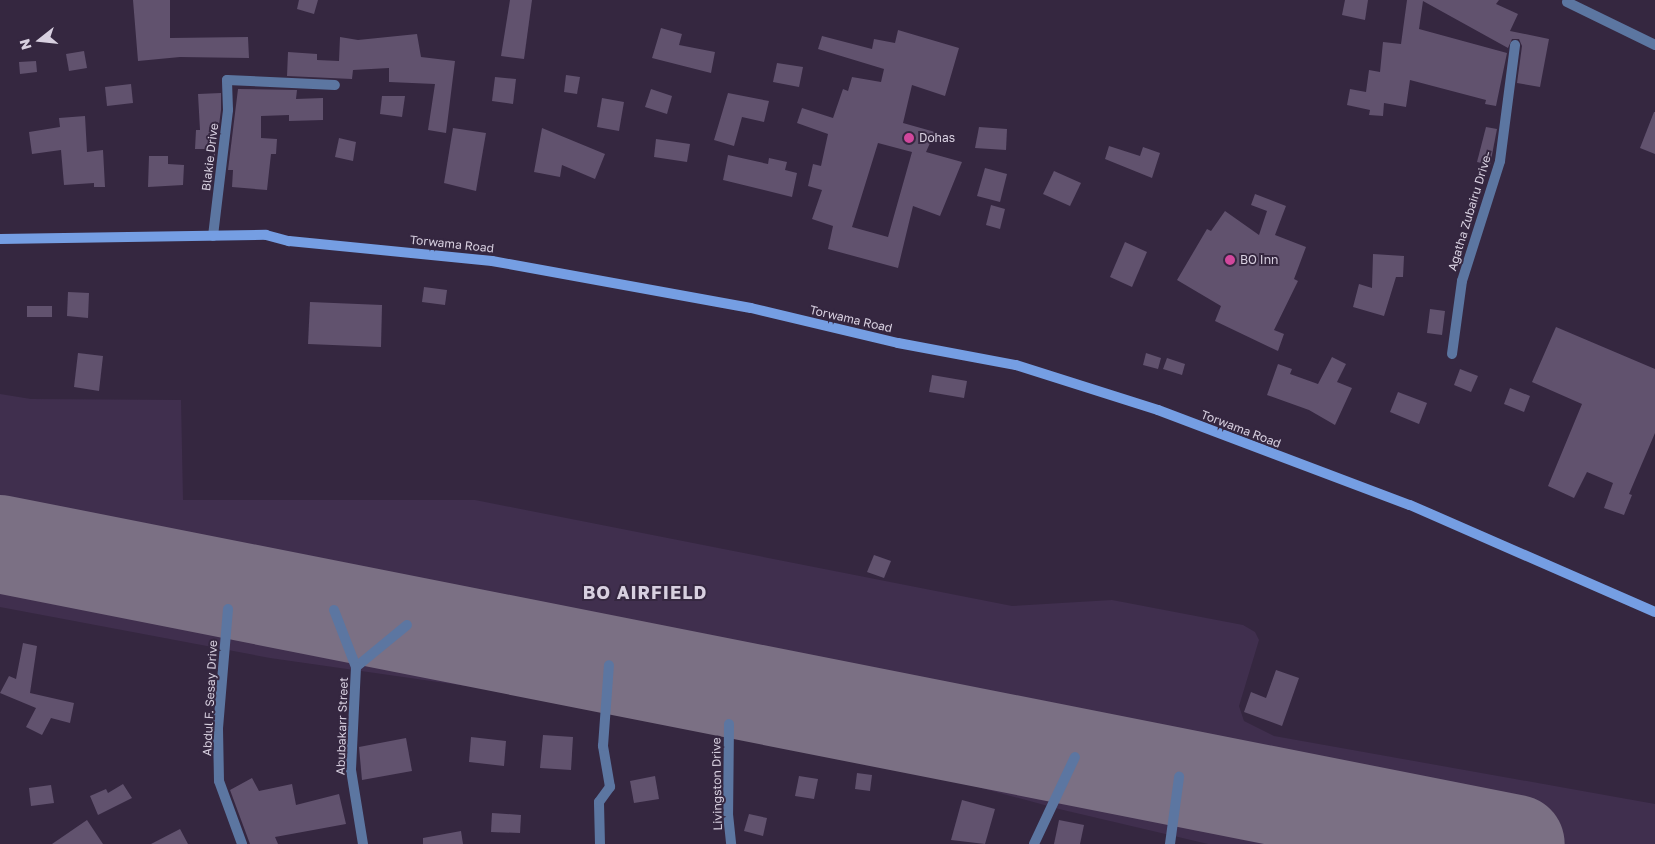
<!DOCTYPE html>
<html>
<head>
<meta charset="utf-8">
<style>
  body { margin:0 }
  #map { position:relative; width:1655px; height:844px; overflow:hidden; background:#352740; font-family:"Golos Text",sans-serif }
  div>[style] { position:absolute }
  .built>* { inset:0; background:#402f4e }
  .runway>* { height:98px; margin:-49px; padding:0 49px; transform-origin:49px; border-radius:49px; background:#7b7084 }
  .building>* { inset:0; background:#61526e }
  .minor>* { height:10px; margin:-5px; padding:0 5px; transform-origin:5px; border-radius:5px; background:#5c76a1 }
  .secondary>* { height:10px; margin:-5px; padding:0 5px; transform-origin:5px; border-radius:5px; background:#759ee3 }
  .dots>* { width:14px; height:14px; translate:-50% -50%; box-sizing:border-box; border:2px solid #352740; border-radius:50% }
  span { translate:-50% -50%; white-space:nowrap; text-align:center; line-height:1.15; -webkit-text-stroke:4px #352740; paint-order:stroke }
  .poi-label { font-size:12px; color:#d8d0e0 }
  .left { translate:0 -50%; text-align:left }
  .street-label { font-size:12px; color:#d8d0e0 }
  .district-label { font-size:18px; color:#d8d0e0; font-weight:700; letter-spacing:1px }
  .north { position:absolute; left:15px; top:15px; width:50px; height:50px; -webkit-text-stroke:4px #352740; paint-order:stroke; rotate:254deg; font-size:14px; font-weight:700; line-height:20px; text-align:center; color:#d8d0e0 }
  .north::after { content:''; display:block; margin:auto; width:18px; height:22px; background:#d8d0e0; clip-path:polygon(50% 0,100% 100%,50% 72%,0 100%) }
</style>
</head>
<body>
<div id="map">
  <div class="built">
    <div style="clip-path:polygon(0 394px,31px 399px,181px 400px,183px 500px,475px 500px,1012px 606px,1112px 600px,1243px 625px,1255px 632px,1259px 640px,1239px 706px,1244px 721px,1274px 736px,1655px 804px,1655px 844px,1208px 844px,1059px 809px,760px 728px,270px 658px,0 607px)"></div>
  </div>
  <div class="runway">
    <div style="left:0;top:544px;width:1545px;rotate:11.19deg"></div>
  </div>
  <div class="building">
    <div style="clip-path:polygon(133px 0,170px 0,170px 38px,248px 37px,249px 58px,180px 57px,138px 61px)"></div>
    <div style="clip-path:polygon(299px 0,318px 0,314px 14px,297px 9px)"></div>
    <div style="clip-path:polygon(510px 0,532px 0,524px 59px,501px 56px)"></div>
    <div style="clip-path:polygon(1345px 0,1368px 0,1365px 20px,1342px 15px)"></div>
    <div style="clip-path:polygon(1407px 0,1499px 0,1496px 4px,1518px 14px,1510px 31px,1549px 39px,1540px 87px,1517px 83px,1522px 46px,1519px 39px,1512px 39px,1508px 48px,1423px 1px,1419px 29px,1507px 53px,1496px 106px,1485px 104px,1486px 100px,1410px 80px,1406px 107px,1384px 103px,1383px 116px,1369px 115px,1370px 110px,1347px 105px,1350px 89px,1366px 92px,1369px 70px,1380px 72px,1383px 42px,1401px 44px)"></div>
    <div style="clip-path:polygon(661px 28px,682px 34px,679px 45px,715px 52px,711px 73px,652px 58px)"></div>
    <div style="clip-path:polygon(evenodd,898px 30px,959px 48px,945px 96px,912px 85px,903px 123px,935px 132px,926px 152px,962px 162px,940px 216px,913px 206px,898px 268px,828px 249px,833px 226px,812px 219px,822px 190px,808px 186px,813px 164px,821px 166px,828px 134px,797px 123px,802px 108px,833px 118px,843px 89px,848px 91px,852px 77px,881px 82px,884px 69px,818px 49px,822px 36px,872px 49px,874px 39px,895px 43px,898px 30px,878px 143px,912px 152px,888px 237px,852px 227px,878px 143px)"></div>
    <div style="clip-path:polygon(417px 34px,421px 57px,455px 61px,446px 133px,428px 130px,435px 84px,389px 82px,389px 68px,353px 70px,352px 79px,287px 76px,288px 52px,317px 54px,317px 60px,339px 61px,340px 37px,358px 40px)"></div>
    <div style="clip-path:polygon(84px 51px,87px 68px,69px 71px,66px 54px)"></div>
    <div style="clip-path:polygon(36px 61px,37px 72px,20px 74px,19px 62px)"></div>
    <div style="clip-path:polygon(777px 63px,803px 67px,799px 87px,773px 82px)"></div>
    <div style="clip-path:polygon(566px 75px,580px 77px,577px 94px,564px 92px)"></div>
    <div style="clip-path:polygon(495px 77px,516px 79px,513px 104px,492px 101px)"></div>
    <div style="clip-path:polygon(131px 84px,133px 103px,107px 106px,105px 87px)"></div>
    <div style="clip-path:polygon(238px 89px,297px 90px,296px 99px,323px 98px,323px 120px,289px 121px,289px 115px,261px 116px,261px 138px,277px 139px,276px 154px,271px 154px,267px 190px,232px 187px,233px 170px,228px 170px)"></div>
    <div style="clip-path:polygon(651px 89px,672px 96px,667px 114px,645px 107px)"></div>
    <div style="clip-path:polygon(221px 93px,221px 110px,213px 170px,214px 149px,195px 149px,196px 130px,200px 130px,198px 94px)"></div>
    <div style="clip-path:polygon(728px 93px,769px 101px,764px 122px,742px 117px,734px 146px,714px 140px)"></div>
    <div style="clip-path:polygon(382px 96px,405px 96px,402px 117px,380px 114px)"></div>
    <div style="clip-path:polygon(602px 98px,624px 102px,619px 131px,597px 127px)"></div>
    <div style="clip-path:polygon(1654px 112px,1655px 112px,1655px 154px,1640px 148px)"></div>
    <div style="clip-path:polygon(85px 116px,87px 152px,103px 150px,105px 187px,94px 187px,94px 183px,64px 185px,61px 150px,32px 154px,29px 132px,60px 127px,59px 118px)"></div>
    <div style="clip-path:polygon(979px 127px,1007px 129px,1006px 150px,975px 148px)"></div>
    <div style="clip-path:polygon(1486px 127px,1497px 129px,1490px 165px,1477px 162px)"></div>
    <div style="clip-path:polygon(453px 128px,486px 133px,476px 191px,444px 183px)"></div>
    <div style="clip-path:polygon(542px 128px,605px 154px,595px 179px,562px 165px,560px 177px,534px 172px)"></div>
    <div style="clip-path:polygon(339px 138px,356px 142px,353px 161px,335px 157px)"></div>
    <div style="clip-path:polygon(656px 139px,690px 144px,687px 162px,654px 157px)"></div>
    <div style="clip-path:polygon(1109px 146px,1140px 156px,1143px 147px,1160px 153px,1152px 178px,1105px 159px)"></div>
    <div style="clip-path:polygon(728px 155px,768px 164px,769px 158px,787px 162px,785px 170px,797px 173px,792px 197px,723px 180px)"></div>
    <div style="clip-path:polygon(149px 156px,168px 156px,168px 164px,184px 165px,183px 185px,148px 187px)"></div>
    <div style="clip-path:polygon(985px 168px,1007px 174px,1000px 202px,977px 196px)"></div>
    <div style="clip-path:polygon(1054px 171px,1081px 183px,1070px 206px,1043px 194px)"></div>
    <div style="clip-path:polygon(1255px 194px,1286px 206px,1275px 235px,1306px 247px,1294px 279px,1298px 281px,1274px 330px,1284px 334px,1278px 351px,1215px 321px,1221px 306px,1177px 280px,1207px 229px,1211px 231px,1225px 211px,1259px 235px,1267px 211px,1251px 205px)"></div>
    <div style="clip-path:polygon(991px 205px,1005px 209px,1000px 229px,986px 225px)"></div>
    <div style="clip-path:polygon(1125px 242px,1147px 252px,1132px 287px,1110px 277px)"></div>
    <div style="clip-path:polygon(1373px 254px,1404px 256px,1403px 277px,1396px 277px,1384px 316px,1353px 307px,1359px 284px,1372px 288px)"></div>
    <div style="clip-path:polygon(424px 287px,447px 290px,445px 305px,422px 302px)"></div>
    <div style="clip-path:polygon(68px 292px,89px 293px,88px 318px,67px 316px)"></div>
    <div style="clip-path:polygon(310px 302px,382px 305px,381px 347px,308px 344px)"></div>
    <div style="clip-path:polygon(27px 306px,52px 306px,52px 317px,27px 317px)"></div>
    <div style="clip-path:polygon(1430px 309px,1445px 311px,1442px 335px,1427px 333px)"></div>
    <div style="clip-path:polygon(1556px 327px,1655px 369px,1655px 433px,1629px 494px,1632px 495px,1624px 515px,1604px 508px,1613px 483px,1587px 472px,1574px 498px,1548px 486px,1582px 404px,1532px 382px)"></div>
    <div style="clip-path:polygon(78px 353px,103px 356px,99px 391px,74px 387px)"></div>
    <div style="clip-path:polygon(1146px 353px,1161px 358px,1158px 369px,1143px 365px)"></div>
    <div style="clip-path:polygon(1332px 357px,1346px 364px,1337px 382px,1352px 388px,1335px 425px,1309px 410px,1267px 395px,1278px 364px,1292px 369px,1290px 374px,1318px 384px)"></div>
    <div style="clip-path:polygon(1167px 358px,1185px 364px,1182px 375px,1163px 369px)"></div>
    <div style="clip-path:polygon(1460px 369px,1478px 376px,1471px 392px,1454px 385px)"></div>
    <div style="clip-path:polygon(932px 375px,967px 381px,964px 398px,929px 392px)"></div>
    <div style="clip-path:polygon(1510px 388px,1530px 396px,1524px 412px,1504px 404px)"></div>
    <div style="clip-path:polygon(1398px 392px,1427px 403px,1419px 424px,1390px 412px)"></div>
    <div style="clip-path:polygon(874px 555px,891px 561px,884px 578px,867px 572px)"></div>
    <div style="clip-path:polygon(23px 643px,37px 646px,30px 693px,74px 703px,70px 723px,51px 718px,42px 735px,26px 727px,36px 708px,0 693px,9px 676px,16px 679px)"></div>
    <div style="clip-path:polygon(1276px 670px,1299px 678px,1282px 726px,1244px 712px,1251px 692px,1266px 698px)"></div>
    <div style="clip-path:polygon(543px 735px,573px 737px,571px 770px,540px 768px)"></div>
    <div style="clip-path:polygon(471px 737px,506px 741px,504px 766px,469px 762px)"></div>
    <div style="clip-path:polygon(406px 738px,412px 771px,362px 780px,359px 747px)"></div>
    <div style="clip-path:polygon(857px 773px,872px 775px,870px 791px,855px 789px)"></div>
    <div style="clip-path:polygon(655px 776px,659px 799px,634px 803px,630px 781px)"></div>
    <div style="clip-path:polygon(799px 776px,818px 779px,814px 799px,795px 796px)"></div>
    <div style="clip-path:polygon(252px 778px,259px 791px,292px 784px,296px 805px,339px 794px,346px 824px,275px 837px,278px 844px,250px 844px,230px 790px)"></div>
    <div style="clip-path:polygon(123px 784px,132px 798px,98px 815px,90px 796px,106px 789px,108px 793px)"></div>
    <div style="clip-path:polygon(51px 785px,54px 803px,31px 806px,29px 788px)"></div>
    <div style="clip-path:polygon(962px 800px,995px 809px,985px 844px,951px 840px)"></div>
    <div style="clip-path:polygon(492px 813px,521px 815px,520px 833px,491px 832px)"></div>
    <div style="clip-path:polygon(749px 814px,767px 818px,763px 836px,744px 831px)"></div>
    <div style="clip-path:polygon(87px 820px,103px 844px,52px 844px)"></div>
    <div style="clip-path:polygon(1059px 820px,1084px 825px,1080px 844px,1054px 844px)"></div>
    <div style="clip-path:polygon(180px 829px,188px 844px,151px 844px)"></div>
    <div style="clip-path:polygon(461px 831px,463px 844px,423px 844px,423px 838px)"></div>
  </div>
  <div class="minor">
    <div style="left:1567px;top:2px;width:98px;rotate:26deg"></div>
    <div style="left:213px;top:236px;width:127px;rotate:-83.2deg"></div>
    <div style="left:228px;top:110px;width:30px;rotate:-92deg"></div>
    <div style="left:227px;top:80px;width:108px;rotate:2.7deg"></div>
    <div style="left:1452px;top:354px;width:74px;rotate:-82.2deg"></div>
    <div style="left:1462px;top:281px;width:126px;rotate:-72.4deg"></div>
    <div style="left:1500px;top:161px;width:117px;rotate:-82.6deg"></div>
    <div style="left:228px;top:609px;width:120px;rotate:94.8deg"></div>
    <div style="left:218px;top:729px;width:52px;rotate:88.9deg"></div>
    <div style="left:219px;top:781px;width:67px;rotate:69.9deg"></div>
    <div style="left:334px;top:610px;width:61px;rotate:68.9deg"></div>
    <div style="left:356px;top:667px;width:66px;rotate:-39.5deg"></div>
    <div style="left:356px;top:667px;width:103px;rotate:92.8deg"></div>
    <div style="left:351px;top:770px;width:75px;rotate:80.8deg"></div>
    <div style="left:729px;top:724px;width:90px;rotate:90.6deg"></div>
    <div style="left:728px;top:814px;width:30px;rotate:84deg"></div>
    <div style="left:600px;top:844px;width:42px;rotate:-91.4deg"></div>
    <div style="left:599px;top:802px;width:19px;rotate:-54deg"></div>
    <div style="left:610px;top:787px;width:42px;rotate:-99.7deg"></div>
    <div style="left:603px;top:746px;width:81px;rotate:-85.8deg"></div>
    <div style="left:1034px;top:844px;width:96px;rotate:-64.8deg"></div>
    <div style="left:1170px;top:844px;width:68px;rotate:-82.3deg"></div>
  </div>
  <div class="secondary">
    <div style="left:0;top:239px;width:266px;rotate:-0.9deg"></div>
    <div style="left:266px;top:235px;width:24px;rotate:15deg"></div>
    <div style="left:289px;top:241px;width:204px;rotate:5.6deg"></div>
    <div style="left:492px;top:261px;width:263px;rotate:10.3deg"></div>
    <div style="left:751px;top:308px;width:151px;rotate:13.4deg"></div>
    <div style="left:898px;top:343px;width:120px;rotate:10.6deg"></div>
    <div style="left:1016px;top:365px;width:149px;rotate:17.6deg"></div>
    <div style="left:1158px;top:410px;width:269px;rotate:20.7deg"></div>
    <div style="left:1410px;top:505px;width:267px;rotate:23.6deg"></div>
  </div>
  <div class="dots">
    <div style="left:909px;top:138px;background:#d1479c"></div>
    <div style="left:1230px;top:260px;background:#d1479c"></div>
  </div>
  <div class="poi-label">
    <span class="left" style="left:919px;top:138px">Dohas</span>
    <span class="left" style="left:1240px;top:260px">BO Inn</span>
  </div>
  <div class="street-label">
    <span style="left:210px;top:157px;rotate:-83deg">Blakie Drive</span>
    <span style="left:1470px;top:211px;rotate:-73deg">Agatha Zubairu Drive-</span>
    <span style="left:452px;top:244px;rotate:6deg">Torwama Road</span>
    <span style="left:851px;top:319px;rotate:13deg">Torwama Road</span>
    <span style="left:1241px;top:429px;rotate:21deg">Torwama Road</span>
    <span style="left:210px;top:698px;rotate:-87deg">Abdul F. Sesay Drive</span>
    <span style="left:342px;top:726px;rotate:-88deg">Abubakarr Street</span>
    <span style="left:717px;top:784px;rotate:-91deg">Livingston Drive</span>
  </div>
  <div class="district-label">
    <span style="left:645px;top:592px">BO AIRFIELD</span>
  </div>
  <div class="north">N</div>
</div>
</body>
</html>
